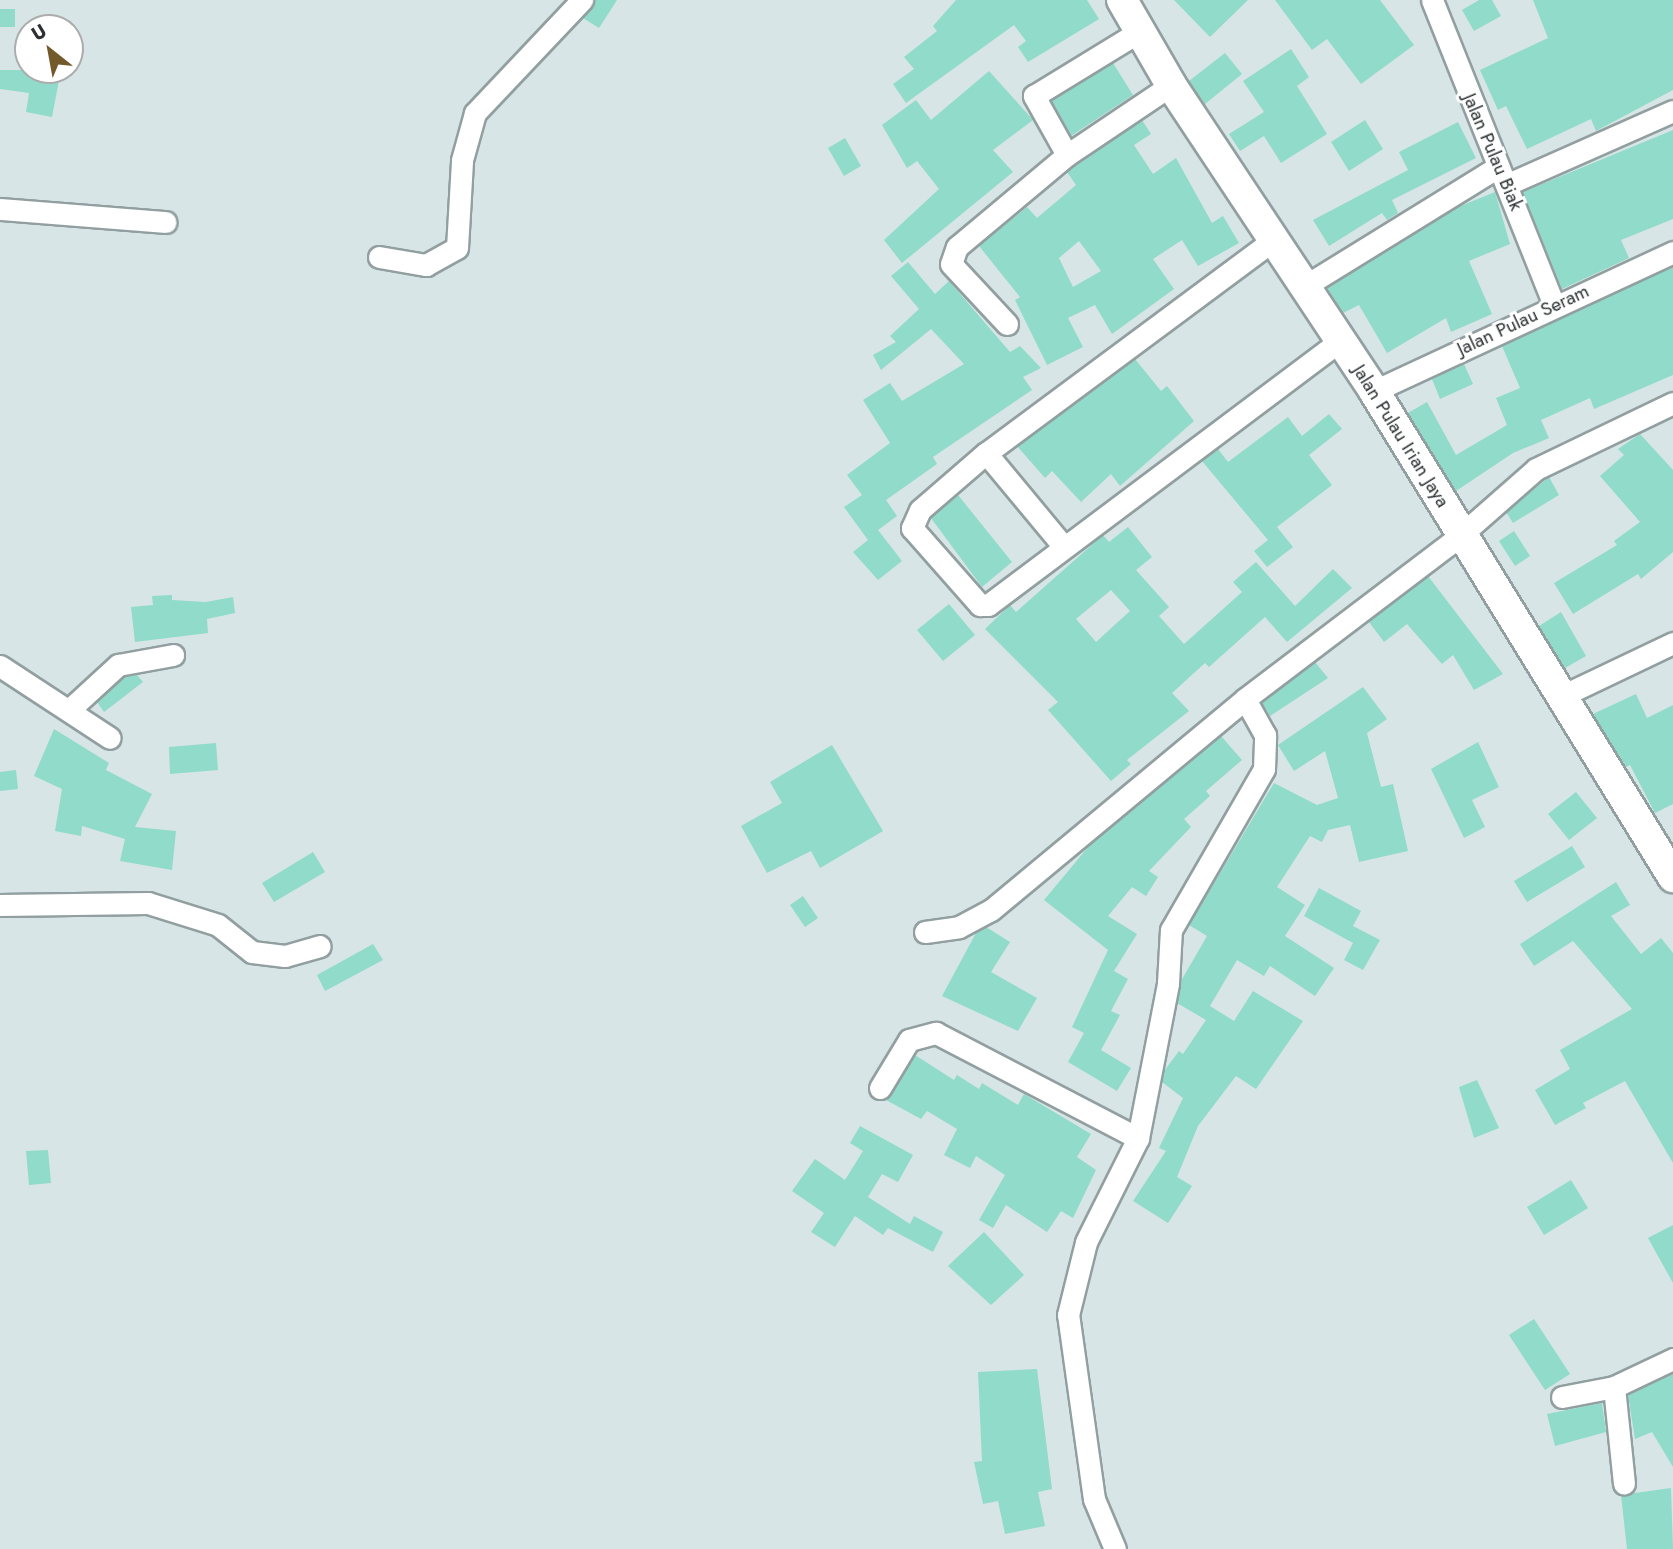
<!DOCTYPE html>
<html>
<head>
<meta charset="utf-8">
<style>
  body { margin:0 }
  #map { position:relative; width:1673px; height:1549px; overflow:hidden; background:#d7e5e6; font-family:Jost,sans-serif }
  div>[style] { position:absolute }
  .building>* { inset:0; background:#90dbca }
  .roads { filter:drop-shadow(2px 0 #929fa0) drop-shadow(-2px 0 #929fa0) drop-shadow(0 2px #929fa0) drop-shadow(0 -2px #929fa0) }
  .street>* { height:21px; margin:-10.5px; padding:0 10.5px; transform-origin:10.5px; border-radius:10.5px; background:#fff }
  .secondary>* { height:30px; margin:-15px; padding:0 15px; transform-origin:15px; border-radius:15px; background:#fff }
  span { translate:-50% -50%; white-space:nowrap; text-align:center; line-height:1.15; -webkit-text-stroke:6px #fff; paint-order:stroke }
  .street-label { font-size:19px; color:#2c3132 }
  .north { position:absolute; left:14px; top:14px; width:70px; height:70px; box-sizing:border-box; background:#fff; border:2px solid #abadad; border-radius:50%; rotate:329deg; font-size:19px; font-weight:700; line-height:28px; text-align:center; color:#2c3132 }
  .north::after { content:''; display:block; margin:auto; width:24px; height:32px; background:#725a2b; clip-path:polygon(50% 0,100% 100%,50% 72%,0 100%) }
</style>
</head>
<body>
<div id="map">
  <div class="building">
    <div style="clip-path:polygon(595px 0,617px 0,599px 28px,583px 18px)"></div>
    <div style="clip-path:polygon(956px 0,1087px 0,1099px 19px,1028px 62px,1018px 47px,1026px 41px,1014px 25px,906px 103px,893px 84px,914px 69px,904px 57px,937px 31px,933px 26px)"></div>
    <div style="clip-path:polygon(1174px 0,1248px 0,1210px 37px)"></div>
    <div style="clip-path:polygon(1275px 0,1380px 0,1414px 45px,1361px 84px,1327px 39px,1312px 50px)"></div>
    <div style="clip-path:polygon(1479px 0,1492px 0,1501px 16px,1474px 31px,1462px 10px)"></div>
    <div style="clip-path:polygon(1533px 0,1673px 0,1673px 90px,1596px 131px,1591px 119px,1527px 149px,1506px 106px,1498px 110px,1480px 70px,1548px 38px)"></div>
    <div style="clip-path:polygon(0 9px,15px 9px,15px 27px,0 27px)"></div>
    <div style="clip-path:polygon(1291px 49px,1309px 77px,1297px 86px,1327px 134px,1281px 163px,1264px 136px,1240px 151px,1229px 134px,1264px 112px,1243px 81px)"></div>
    <div style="clip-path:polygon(1225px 53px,1242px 74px,1205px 104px,1189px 81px)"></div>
    <div style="clip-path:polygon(1113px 63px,1133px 95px,1071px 136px,1052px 101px)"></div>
    <div style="clip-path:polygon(0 70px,61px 70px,52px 117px,26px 112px,29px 93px,0 89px)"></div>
    <div style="clip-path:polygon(989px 71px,1033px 120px,993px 150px,1013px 172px,902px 263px,884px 240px,939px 189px,917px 161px,907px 168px,882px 125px,916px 100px,931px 120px)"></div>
    <div style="clip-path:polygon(evenodd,1142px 120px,1151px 134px,1134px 145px,1153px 174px,1176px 158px,1212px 223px,1223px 216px,1239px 243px,1198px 266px,1182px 240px,1153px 259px,1174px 289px,1112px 334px,1095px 305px,1068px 318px,1083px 347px,1047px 365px,1015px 300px,1020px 297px,979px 246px,1027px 207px,1037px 218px,1076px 185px,1067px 172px,1142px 120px,1079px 241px,1101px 271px,1073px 287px,1059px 258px,1079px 241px)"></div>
    <div style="clip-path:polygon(1365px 120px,1383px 149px,1349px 171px,1331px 142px)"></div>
    <div style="clip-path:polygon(1458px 122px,1476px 158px,1392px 200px,1398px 213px,1387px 220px,1382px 213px,1329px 246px,1313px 220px,1408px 170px,1399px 152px)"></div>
    <div style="clip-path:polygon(1673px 130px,1673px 219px,1621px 240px,1629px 258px,1562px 289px,1523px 192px)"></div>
    <div style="clip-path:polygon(845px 138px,861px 166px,844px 176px,828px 148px)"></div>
    <div style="clip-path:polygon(1495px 192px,1510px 244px,1469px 261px,1492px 314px,1451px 332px,1446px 318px,1387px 353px,1359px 305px,1343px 313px,1327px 288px,1458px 207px)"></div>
    <div style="clip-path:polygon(908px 262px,935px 294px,949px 281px,1010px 352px,1020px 346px,1041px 368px,1023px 377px,1032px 390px,933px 457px,937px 464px,886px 500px,897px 516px,878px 530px,902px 561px,878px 580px,853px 552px,868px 540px,844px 507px,862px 495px,847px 475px,890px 443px,863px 400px,890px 383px,902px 401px,964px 364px,931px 329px,881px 370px,873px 355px,896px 342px,890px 336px,919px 309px,891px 276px)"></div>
    <div style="clip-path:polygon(1673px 266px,1673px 375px,1594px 409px,1590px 398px,1541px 420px,1549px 438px,1513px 453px,1456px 491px,1408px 413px,1427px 402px,1456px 455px,1507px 425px,1496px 398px,1520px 388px,1502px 346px)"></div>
    <div style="clip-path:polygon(1135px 359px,1161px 391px,1167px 386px,1194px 421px,1120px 486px,1111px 474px,1081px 502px,1052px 471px,1045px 478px,1017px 446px)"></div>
    <div style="clip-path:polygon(1464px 364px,1473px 384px,1440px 399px,1432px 379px)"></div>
    <div style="clip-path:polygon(1329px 414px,1342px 429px,1309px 455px,1332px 485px,1277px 527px,1293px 547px,1267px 567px,1254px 551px,1268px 540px,1202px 461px,1218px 449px,1228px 462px,1288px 417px,1302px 436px)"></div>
    <div style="clip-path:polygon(1640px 434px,1673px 470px,1673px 552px,1641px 579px,1638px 574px,1573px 614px,1554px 583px,1617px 545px,1614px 541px,1640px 522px,1600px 476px,1624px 455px,1618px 449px)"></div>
    <div style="clip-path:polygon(1549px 477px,1559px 495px,1513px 523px,1506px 512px)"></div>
    <div style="clip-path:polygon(958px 495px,1012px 562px,982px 587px,931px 518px)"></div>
    <div style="clip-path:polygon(evenodd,1128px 527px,1152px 557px,1136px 570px,1169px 607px,1159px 616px,1184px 644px,1242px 592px,1233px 582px,1256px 562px,1295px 606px,1333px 569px,1352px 588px,1287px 642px,1265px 617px,1209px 667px,1205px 663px,1172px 693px,1189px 711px,1127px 760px,1131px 764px,1111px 781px,1048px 710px,1058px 702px,985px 629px,1010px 605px,1016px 612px,1103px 535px,1109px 542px,1128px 527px,1111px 590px,1130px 611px,1096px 642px,1076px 619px,1111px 590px)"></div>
    <div style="clip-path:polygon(1514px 531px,1530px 556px,1515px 566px,1499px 541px)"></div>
    <div style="clip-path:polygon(1428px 576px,1503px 674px,1474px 690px,1453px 655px,1442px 664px,1407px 624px,1384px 642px,1369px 622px)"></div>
    <div style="clip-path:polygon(172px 595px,172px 600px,206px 602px,233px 597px,235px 613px,207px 619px,208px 633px,135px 642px,131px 607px,153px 605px,152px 596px)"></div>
    <div style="clip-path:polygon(949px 604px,975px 635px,943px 661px,917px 630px)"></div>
    <div style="clip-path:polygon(1561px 612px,1586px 656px,1565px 668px,1539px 626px)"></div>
    <div style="clip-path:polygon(1315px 662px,1328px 678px,1270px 716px,1262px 703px)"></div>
    <div style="clip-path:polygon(137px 675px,143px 682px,104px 712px,97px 702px,124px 677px)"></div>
    <div style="clip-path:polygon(1363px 687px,1387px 719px,1367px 733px,1381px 787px,1393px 784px,1408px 851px,1359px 862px,1350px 825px,1328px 830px,1322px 842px,1310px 836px,1277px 887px,1305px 905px,1285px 936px,1334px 968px,1315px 996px,1270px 966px,1264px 976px,1237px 960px,1210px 1006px,1234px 1021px,1253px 991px,1303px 1021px,1256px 1089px,1236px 1076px,1198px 1126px,1177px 1177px,1192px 1186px,1168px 1223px,1133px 1201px,1166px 1151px,1159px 1148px,1183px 1098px,1162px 1082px,1164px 1071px,1179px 1051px,1183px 1054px,1206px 1020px,1177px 1003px,1181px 981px,1207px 936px,1189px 925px,1274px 783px,1317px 805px,1338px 798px,1325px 751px,1294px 771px,1278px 745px)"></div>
    <div style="clip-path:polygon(1636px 694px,1647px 718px,1673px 705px,1673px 804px,1655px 813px,1630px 765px,1626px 767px,1593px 714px)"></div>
    <div style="clip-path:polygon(54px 729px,109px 763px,106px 770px,152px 794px,135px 827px,176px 831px,172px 870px,120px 861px,125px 839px,82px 826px,81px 836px,55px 831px,62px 789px,34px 776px)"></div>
    <div style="clip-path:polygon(1221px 736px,1242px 760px,1206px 791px,1210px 796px,1184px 819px,1191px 827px,1149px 871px,1158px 877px,1146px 896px,1132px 887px,1108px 916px,1137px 934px,1114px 971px,1128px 979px,1111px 1011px,1120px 1015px,1101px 1050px,1131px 1068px,1117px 1091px,1068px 1062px,1084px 1033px,1072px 1027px,1108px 950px,1044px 900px,1089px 846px)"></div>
    <div style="clip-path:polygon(1478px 742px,1499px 787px,1472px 800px,1485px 827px,1464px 838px,1431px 769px)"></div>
    <div style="clip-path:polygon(216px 743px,218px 770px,170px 774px,169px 747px)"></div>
    <div style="clip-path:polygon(832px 745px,883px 831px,820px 868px,811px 851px,767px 873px,741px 826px,782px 803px,770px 782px)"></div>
    <div style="clip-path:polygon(16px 770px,18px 789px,0 791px,0 772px)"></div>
    <div style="clip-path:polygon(1576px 792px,1597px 818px,1569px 840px,1548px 814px)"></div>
    <div style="clip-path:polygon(1572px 846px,1585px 867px,1527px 902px,1514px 881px)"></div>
    <div style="clip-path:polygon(313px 852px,325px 872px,274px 902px,262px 883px)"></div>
    <div style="clip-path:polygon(1616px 882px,1630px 905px,1611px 916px,1641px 954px,1661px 938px,1673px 953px,1673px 1163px,1625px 1081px,1583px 1103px,1586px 1108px,1555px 1125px,1535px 1090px,1570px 1069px,1560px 1050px,1632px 1009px,1573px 941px,1534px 966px,1520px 944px)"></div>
    <div style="clip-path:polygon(1319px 888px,1361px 911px,1353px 926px,1380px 940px,1363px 970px,1344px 960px,1353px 943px,1304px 916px)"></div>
    <div style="clip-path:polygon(803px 896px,818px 918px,805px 927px,790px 905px)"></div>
    <div style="clip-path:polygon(986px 927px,1010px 942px,991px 972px,1037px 998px,1018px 1031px,942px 996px,976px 933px)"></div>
    <div style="clip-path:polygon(373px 944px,383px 960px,325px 991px,317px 975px)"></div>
    <div style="clip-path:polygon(915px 1055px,954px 1080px,957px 1075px,979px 1089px,982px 1083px,1018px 1105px,1024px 1094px,1091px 1134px,1077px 1157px,1096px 1170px,1073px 1218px,1061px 1211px,1047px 1232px,1006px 1205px,993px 1228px,979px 1220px,1005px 1175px,976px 1156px,970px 1168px,944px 1155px,957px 1129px,927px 1111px,921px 1119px,886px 1100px)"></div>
    <div style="clip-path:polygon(1477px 1080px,1499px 1128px,1474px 1138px,1459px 1087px)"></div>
    <div style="clip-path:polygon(860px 1126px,913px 1155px,898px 1182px,882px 1174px,868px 1197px,910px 1224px,914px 1216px,943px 1232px,933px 1252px,888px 1228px,883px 1235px,855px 1216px,835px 1247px,811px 1232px,824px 1213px,792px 1191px,815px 1159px,845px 1180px,863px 1151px,850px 1143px)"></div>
    <div style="clip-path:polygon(48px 1150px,51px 1183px,29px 1185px,26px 1151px)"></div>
    <div style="clip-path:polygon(1571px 1180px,1588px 1208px,1544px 1235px,1527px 1207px)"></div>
    <div style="clip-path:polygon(1673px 1225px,1673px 1283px,1648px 1238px)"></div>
    <div style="clip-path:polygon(984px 1232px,1024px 1275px,991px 1305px,948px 1266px)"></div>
    <div style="clip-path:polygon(1534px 1319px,1570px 1374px,1545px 1390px,1509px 1335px)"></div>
    <div style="clip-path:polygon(1037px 1369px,1052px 1489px,1038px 1492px,1045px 1526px,1005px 1534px,998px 1501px,983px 1504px,974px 1462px,982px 1461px,978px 1372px)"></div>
    <div style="clip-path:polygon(1673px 1374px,1673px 1467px,1652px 1432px,1635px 1439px,1628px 1395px)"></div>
    <div style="clip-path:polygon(1602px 1403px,1606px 1432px,1555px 1446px,1547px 1414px)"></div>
    <div style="clip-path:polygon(1671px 1488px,1673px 1549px,1627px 1549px,1621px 1495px)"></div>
  </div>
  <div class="roads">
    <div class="street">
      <div style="left:1432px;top:0;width:328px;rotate:68.2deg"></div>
      <div style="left:1067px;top:155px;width:68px;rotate:-119.2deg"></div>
      <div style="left:1034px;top:96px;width:124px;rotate:-31.5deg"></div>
      <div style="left:1508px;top:184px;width:180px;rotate:-23.9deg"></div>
      <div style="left:0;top:209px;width:166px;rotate:4.5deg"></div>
      <div style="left:1276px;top:238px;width:361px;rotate:143.4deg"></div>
      <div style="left:986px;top:453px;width:87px;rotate:139.2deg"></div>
      <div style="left:920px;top:510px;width:20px;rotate:114deg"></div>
      <div style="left:912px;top:528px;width:103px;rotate:48.6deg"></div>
      <div style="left:980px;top:605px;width:8px"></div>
      <div style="left:988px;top:605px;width:440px;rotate:-36.9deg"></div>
      <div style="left:379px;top:257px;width:48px;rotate:9.7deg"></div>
      <div style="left:426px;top:265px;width:35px;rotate:-29deg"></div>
      <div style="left:457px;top:248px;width:88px;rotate:-86.7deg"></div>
      <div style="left:462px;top:160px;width:49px;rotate:-74.5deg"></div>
      <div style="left:475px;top:113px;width:156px;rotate:-46.6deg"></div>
      <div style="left:1305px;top:286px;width:227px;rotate:-31.7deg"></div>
      <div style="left:1007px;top:324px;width:82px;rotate:-133deg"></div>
      <div style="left:951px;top:264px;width:18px;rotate:-71deg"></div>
      <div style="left:957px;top:247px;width:143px;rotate:-39.9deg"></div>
      <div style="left:1067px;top:155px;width:125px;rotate:-33.9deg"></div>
      <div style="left:1374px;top:391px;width:330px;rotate:-24.9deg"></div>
      <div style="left:986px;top:453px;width:122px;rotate:50.3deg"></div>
      <div style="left:0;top:666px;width:131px;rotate:33.2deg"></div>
      <div style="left:1564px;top:695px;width:121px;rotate:-25.5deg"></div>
      <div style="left:69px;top:710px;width:67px;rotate:-42.6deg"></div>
      <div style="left:118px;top:665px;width:56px;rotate:-10.3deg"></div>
      <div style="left:0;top:905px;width:148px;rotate:-0.8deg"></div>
      <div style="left:148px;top:903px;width:73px;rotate:17.4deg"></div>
      <div style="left:218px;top:925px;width:43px;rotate:38.5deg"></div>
      <div style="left:252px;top:952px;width:33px;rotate:7deg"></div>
      <div style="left:285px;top:956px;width:36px;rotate:-16deg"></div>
      <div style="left:925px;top:932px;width:34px;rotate:-8deg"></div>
      <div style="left:959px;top:927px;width:36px;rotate:-28deg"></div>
      <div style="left:991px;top:910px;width:330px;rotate:-39.7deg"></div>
      <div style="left:880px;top:1088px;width:56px;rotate:-58.9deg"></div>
      <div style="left:909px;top:1040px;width:28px;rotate:-15deg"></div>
      <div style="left:936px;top:1033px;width:228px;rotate:27.5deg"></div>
      <div style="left:1614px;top:1387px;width:97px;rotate:84.1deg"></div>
      <div style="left:1562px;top:1397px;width:53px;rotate:-10.9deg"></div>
      <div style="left:1614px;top:1387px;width:65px;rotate:-25.4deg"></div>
      <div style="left:1115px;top:1549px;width:54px;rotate:-112.8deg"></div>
      <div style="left:1094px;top:1499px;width:186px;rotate:-98deg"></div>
      <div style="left:1068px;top:1315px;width:75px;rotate:-76.1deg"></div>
      <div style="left:1086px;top:1242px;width:116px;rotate:-63.4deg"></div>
      <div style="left:1138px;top:1138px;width:158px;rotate:-79deg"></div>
      <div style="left:1168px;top:983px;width:53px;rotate:-86.8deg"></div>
      <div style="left:1171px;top:930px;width:186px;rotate:-60deg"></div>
      <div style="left:1264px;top:769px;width:34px;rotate:-88deg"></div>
      <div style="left:1265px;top:735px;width:41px;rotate:-119.1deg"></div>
      <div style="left:1245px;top:699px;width:273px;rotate:-37.2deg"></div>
      <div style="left:1462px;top:534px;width:98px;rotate:-41.3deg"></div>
      <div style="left:1536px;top:469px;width:152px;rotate:-25.7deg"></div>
    </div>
    <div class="secondary">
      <div style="left:1122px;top:0;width:98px;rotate:60deg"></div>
      <div style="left:1171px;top:85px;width:367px;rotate:56.4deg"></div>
      <div style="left:1374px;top:391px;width:571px;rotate:58.4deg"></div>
    </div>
  </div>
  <div class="street-label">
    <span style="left:1493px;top:152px;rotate:67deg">Jalan Pulau Biak</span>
    <span style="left:1523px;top:320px;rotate:-25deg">Jalan Pulau Seram</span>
    <span style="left:1401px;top:436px;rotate:58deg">Jalan Pulau Irian Jaya</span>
  </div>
  <div class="north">U</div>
</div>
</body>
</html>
